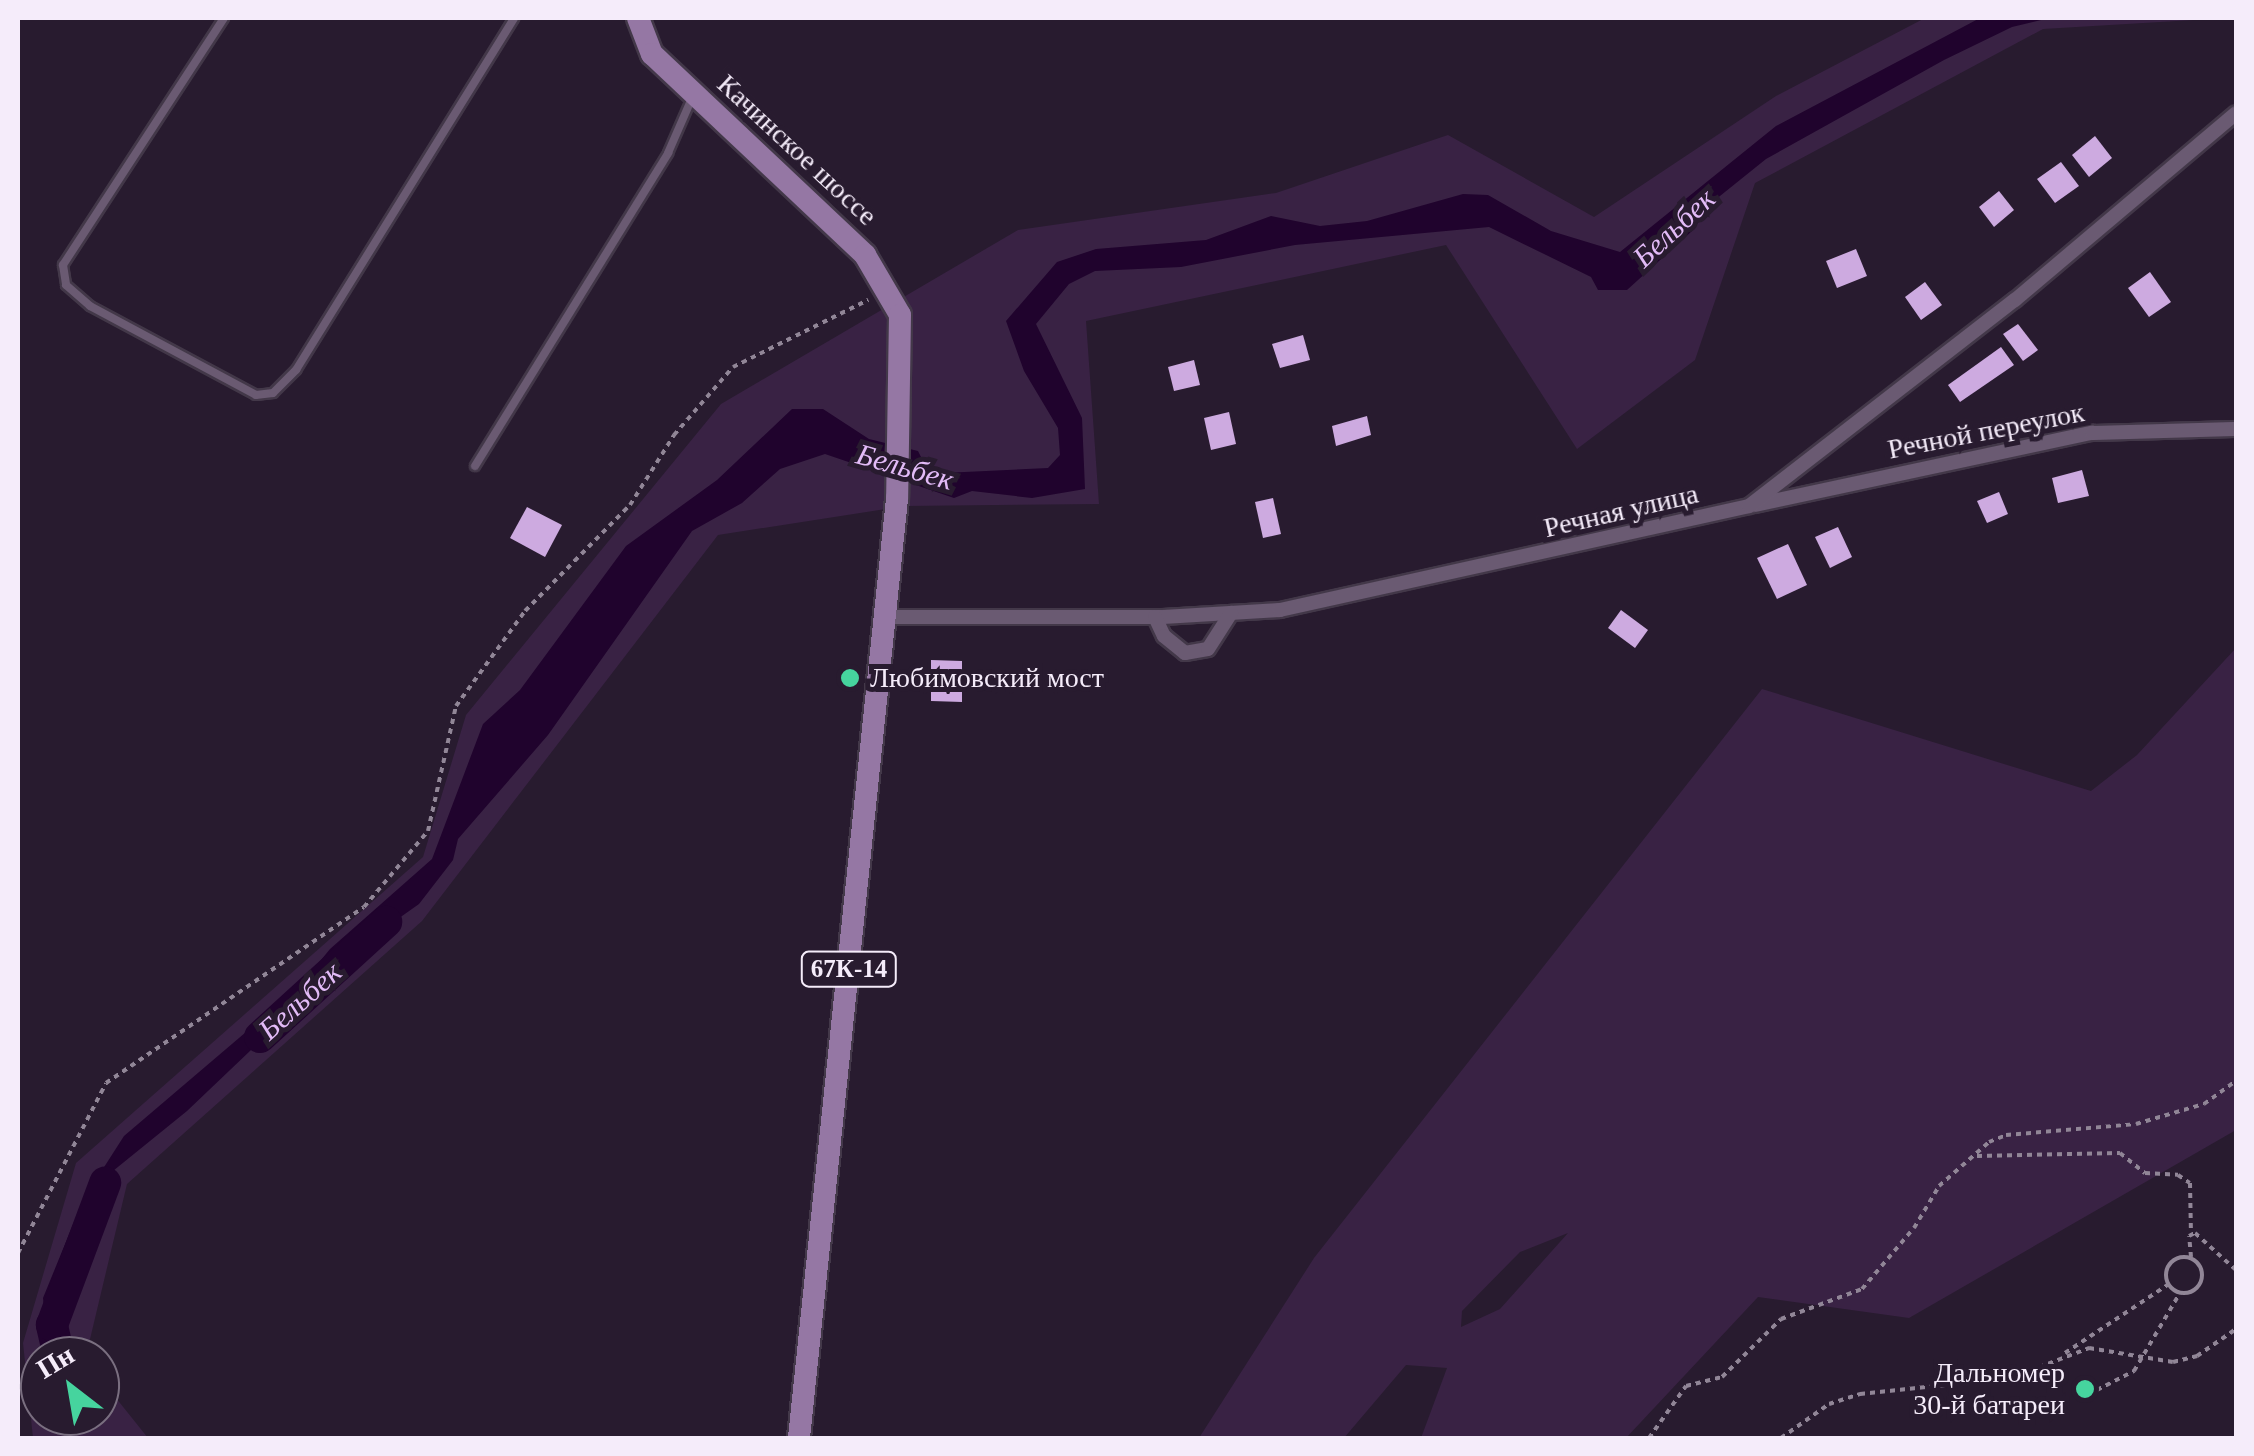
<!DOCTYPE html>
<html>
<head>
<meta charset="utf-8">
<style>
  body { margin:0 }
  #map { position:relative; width:2254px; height:1456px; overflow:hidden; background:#281b2f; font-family:Georgia,serif }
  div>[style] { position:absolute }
  .green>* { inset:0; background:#392244 }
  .water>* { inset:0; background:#20032d }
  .river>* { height:32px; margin:-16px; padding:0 16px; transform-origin:16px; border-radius:16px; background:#20032d }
  .building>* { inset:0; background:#cdaae0 }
  .path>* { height:4px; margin-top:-2px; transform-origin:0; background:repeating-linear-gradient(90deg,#918697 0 5px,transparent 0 10px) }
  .path>.ring { margin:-2px; padding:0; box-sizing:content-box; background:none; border:4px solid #918697; border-radius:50% }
  .roads { filter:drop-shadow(2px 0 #433849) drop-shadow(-2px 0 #433849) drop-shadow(0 2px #433849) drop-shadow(0 -2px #433849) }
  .service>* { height:8px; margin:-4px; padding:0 4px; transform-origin:4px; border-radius:4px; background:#6a5a72 }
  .minor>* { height:14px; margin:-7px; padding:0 7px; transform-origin:7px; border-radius:7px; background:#6a5a72 }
  .primary>* { height:22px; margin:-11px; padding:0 11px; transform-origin:11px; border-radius:11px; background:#9577a4 }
  .dots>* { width:28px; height:28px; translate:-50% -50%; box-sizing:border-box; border:5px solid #281b2f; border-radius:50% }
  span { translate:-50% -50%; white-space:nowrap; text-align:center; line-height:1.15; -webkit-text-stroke:10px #281b2f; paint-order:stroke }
  .shield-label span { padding:2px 8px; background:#281b2f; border:2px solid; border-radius:8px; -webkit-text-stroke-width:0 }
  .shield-label { font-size:25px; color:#f5ecfa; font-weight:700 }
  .street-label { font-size:28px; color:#f5ecfa }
  .poi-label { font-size:28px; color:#f5ecfa }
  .left { translate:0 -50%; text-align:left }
  .right { translate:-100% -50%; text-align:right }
  .water-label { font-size:30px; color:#e2bbf7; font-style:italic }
  .frame { position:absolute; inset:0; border:20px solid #f5ecfa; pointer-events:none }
  .north { position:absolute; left:20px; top:1336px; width:100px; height:100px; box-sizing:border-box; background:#281b2f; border:2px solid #7a6f80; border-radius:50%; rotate:329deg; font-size:28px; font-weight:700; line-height:40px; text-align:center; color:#f5ecfa }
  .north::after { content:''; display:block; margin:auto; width:35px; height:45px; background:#46d49e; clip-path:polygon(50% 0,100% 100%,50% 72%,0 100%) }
</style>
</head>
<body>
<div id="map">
  <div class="green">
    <div style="clip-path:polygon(1925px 18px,2227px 18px,2043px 29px,1755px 183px,1695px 360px,1577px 449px,1446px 245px,1086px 321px,1099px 504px,905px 506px,718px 535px,422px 921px,127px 1184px,86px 1356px,40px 1356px,40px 1416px,100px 1416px,100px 1378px,148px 1438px,33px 1438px,23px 1343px,76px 1163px,423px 857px,466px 715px,721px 404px,1018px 230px,1276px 193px,1448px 135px,1594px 217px,1776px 96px)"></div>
    <div style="clip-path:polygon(evenodd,2236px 648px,2236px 1130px,1909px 1318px,1758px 1297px,1626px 1438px,1421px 1438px,1447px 1368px,1406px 1365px,1344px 1438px,1199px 1438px,1314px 1258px,1762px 689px,2091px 791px,2137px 755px,2236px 648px,1568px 1233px,1500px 1309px,1461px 1327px,1462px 1311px,1520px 1252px,1568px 1233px)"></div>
  </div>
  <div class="water">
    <div style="clip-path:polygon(1980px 18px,2049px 18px,2012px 27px,1944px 60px,1766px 159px,1715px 200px,1692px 231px,1627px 290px,1598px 290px,1591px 277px,1489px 227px,1295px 245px,1181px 267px,1095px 271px,1069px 284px,1036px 324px,1082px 418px,1085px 489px,1032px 498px,972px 491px,954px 498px,825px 454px,780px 469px,742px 503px,692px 531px,548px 735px,458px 839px,453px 860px,419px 904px,361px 945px,187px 1111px,108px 1175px,110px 1198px,91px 1221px,60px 1303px,57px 1326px,65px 1356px,49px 1356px,43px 1298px,83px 1200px,124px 1136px,299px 987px,330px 949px,432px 859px,483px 724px,520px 690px,626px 546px,717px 480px,792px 409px,823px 409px,869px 439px,918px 451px,925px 465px,943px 473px,1048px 468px,1060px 455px,1058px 428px,1024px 371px,1006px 321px,1057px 262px,1096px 249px,1206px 240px,1271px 216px,1320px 226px,1367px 221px,1463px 194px,1488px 195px,1551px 231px,1620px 252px,1776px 126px)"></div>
  </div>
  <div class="river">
    <div style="left:260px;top:1037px;width:171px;rotate:-42.4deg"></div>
    <div style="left:59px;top:1356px;width:32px;rotate:-103deg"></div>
    <div style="left:52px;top:1325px;width:152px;rotate:-69.5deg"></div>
  </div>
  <div class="building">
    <div style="clip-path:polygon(2095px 136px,2112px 158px,2089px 177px,2072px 155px)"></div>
    <div style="clip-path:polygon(2061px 162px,2079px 186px,2055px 203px,2037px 179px)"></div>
    <div style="clip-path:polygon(1999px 191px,2014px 210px,1994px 227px,1979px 207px)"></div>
    <div style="clip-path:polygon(1856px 249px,1867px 276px,1837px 288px,1826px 261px)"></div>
    <div style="clip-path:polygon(2150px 272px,2171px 302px,2149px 317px,2128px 288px)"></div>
    <div style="clip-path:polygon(1925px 282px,1942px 305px,1921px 320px,1905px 297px)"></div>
    <div style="clip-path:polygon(2018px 324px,2038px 350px,2023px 361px,2003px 334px)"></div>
    <div style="clip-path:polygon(1303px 335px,1310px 360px,1280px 368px,1272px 344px)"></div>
    <div style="clip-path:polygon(2001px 347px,2014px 365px,1960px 402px,1948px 385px)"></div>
    <div style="clip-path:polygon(1194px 360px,1200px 385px,1174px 391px,1168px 367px)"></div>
    <div style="clip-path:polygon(1229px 412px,1236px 444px,1211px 450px,1204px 418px)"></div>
    <div style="clip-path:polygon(1367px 416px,1371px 435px,1336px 446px,1332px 426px)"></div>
    <div style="clip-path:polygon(2082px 470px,2089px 496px,2058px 503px,2052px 478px)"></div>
    <div style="clip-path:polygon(1999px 492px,2008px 514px,1987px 523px,1977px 501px)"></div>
    <div style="clip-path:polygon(1273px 498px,1281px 534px,1263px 538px,1255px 502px)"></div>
    <div style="clip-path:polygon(527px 507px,562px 525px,545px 557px,510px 538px)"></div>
    <div style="clip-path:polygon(1838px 527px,1852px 557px,1830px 568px,1815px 537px)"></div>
    <div style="clip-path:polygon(1788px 544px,1807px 585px,1777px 599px,1757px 558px)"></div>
    <div style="clip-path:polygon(1621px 610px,1648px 630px,1635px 648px,1608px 628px)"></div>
    <div style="clip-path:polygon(931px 660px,962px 661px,962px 702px,931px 701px)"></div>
  </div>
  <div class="path">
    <div style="left:1977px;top:1156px;width:143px;rotate:-1.2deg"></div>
    <div style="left:2120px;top:1153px;width:32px;rotate:39deg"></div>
    <div style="left:2145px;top:1173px;width:33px;rotate:3deg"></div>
    <div style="left:2178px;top:1175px;width:14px;rotate:34deg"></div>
    <div style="left:2190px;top:1183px;width:50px;rotate:88.9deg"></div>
    <div style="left:18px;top:1253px;width:191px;rotate:-62.6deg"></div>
    <div style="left:106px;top:1083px;width:312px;rotate:-34.3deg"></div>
    <div style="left:364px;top:907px;width:99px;rotate:-49.9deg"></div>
    <div style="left:428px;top:831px;width:128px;rotate:-77.4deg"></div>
    <div style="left:456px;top:706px;width:117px;rotate:-54deg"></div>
    <div style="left:525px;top:611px;width:149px;rotate:-45.3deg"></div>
    <div style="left:630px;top:505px;width:83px;rotate:-57.8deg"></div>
    <div style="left:674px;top:435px;width:90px;rotate:-49.1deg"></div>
    <div style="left:733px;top:367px;width:151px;rotate:-26.4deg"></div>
    <div class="ring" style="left:2166px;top:1257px;width:32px;height:32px"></div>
    <div style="left:2191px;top:1257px;width:21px;rotate:-95deg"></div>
    <div style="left:2189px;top:1236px;width:7px;rotate:-27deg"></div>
    <div style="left:2195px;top:1233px;width:55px;rotate:42.1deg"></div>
    <div style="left:2065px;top:1353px;width:125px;rotate:-33.6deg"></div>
    <div style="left:2097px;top:1390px;width:42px;rotate:-27.2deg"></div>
    <div style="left:2134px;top:1371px;width:91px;rotate:-59.5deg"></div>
    <div style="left:1649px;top:1438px;width:64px;rotate:-54.6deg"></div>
    <div style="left:1686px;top:1386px;width:37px;rotate:-14deg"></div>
    <div style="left:1722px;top:1377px;width:83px;rotate:-44.5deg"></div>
    <div style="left:1781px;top:1319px;width:86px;rotate:-20.3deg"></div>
    <div style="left:1862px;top:1289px;width:80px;rotate:-49.6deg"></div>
    <div style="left:1914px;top:1228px;width:49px;rotate:-59.2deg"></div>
    <div style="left:1939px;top:1186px;width:67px;rotate:-41.3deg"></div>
    <div style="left:1989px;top:1142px;width:18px;rotate:-22deg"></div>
    <div style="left:2006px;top:1135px;width:130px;rotate:-4.8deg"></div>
    <div style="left:2136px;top:1124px;width:71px;rotate:-16.4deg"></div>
    <div style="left:2204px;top:1104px;width:39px;rotate:-36deg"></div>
    <div style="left:1781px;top:1438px;width:59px;rotate:-35.3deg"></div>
    <div style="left:1829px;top:1404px;width:33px;rotate:-18deg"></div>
    <div style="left:1860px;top:1394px;width:152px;rotate:-6deg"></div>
    <div style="left:2011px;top:1378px;width:84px;rotate:-21deg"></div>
    <div style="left:2089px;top:1348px;width:85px;rotate:9.5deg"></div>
    <div style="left:2173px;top:1362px;width:25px;rotate:-14deg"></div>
    <div style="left:2197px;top:1356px;width:47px;rotate:-34.7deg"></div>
  </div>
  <div class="roads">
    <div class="service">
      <div style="left:224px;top:18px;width:295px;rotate:123.1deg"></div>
      <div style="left:63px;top:265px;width:20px;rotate:81deg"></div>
      <div style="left:66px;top:285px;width:32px;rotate:41deg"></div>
      <div style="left:90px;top:306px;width:188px;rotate:28.2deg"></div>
      <div style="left:256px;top:395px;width:17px;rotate:-7deg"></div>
      <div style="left:273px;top:393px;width:33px;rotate:-45deg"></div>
      <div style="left:296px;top:370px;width:414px;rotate:-58.2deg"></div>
      <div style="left:475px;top:466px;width:368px;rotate:-58.3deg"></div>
      <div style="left:668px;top:153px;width:60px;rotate:-66.4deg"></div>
    </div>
    <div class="minor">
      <div style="left:1755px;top:505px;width:345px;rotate:-12.1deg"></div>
      <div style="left:2092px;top:433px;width:144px;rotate:-1.6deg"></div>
      <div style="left:882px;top:617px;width:281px"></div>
      <div style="left:1163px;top:617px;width:117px;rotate:-3.4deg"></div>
      <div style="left:1280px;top:610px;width:480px;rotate:-12.5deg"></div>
      <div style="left:1749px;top:506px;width:336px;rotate:-37.8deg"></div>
      <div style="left:2015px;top:300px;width:289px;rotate:-40.2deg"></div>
      <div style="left:1155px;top:617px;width:21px;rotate:65deg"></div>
      <div style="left:1164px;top:636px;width:27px;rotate:39deg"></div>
      <div style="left:1185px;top:653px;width:23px;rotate:-10deg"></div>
      <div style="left:1208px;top:649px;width:43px;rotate:-57.4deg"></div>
    </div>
    <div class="primary">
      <div style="left:638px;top:18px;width:39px;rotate:69deg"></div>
      <div style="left:652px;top:54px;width:293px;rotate:43.3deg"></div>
      <div style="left:865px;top:255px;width:69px;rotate:59.7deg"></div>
      <div style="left:900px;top:315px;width:184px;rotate:90.9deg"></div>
      <div style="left:897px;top:499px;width:944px;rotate:95.96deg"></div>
    </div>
  </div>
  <div class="dots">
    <div style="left:850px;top:678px;background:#46d49e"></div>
    <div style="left:2085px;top:1389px;background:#46d49e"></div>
  </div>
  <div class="shield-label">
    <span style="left:849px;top:969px">67К-14</span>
  </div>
  <div class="street-label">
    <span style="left:797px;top:150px;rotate:43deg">Качинское шоссе</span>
    <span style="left:1986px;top:431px;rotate:-11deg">Речной переулок</span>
    <span style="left:1621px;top:511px;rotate:-13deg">Речная улица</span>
  </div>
  <div class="poi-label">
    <span class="left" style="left:870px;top:678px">Любимовский мост</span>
    <span class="right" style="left:2065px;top:1389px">Дальномер<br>30-й батареи</span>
  </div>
  <div class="water-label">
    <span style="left:1674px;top:228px;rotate:-43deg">Бельбек</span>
    <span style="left:905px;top:467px;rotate:16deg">Бельбек</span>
    <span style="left:300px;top:1001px;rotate:-42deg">Бельбек</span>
  </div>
  <div class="frame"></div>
  <div class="north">Пн</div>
</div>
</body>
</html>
